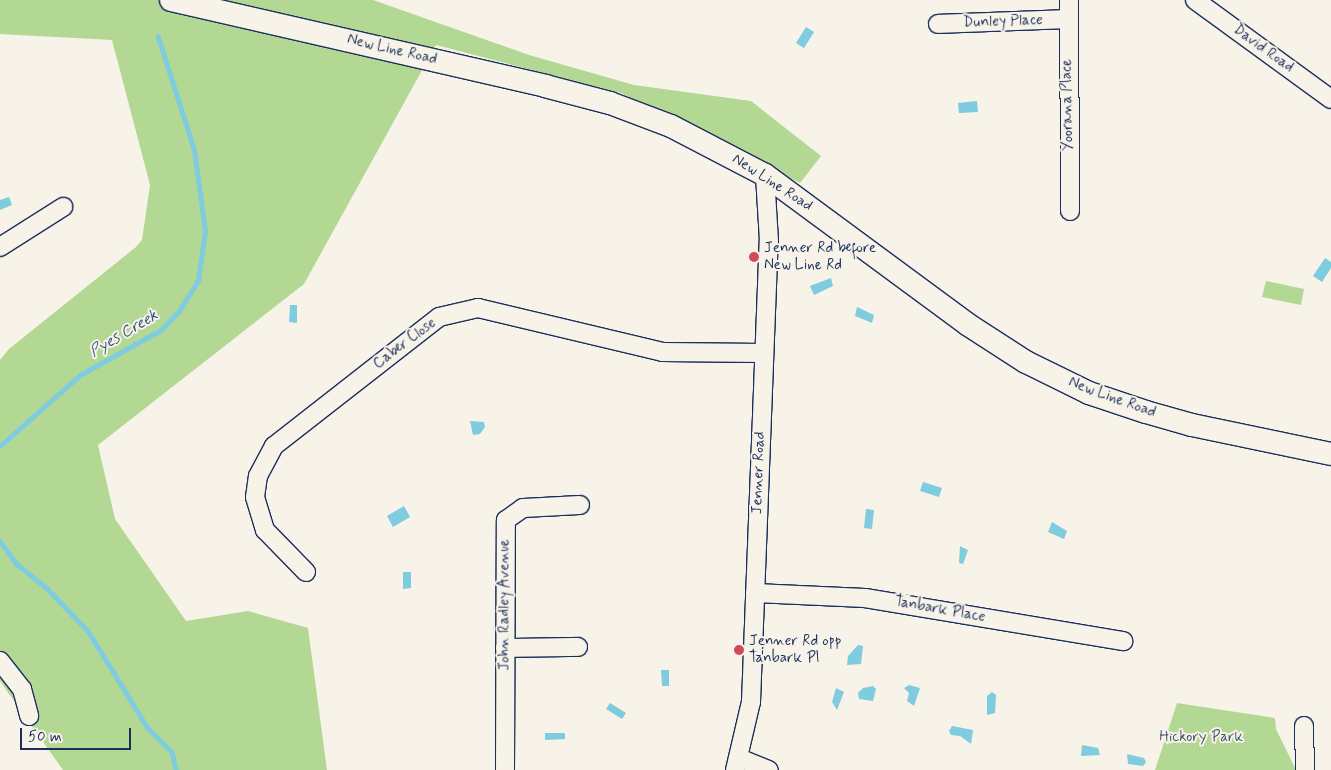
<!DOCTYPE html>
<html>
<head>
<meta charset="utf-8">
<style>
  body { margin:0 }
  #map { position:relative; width:1331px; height:770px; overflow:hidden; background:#f7f3e8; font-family:Mynerve,sans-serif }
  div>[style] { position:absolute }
  .green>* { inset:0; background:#b2d894 }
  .water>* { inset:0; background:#7fcbdf }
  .stream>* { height:4.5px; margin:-2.25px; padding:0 2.25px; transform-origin:2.25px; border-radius:2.25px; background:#7fcbdf }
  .roads { filter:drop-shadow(1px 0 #1b2f5e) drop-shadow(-1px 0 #1b2f5e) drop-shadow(0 1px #1b2f5e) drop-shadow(0 -1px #1b2f5e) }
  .minor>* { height:18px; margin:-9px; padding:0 9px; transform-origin:9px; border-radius:9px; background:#f7f3e8 }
  .major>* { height:22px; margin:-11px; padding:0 11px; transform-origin:11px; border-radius:11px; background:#f7f3e8 }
  .dots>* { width:14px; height:14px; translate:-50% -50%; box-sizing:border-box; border:2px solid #f7f3e8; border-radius:50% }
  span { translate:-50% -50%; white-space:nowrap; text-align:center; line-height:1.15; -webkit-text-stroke:4px #f7f3e8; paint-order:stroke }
  .street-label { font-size:15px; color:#1b2f5e }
  .poi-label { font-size:15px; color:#1b2f5e }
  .left { translate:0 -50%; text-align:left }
  .park-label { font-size:15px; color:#41596c }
  .water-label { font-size:16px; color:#34567e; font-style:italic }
  .scale { position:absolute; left:20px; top:728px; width:111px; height:22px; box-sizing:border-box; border:2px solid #1b2f5e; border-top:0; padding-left:6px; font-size:15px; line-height:18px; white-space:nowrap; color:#1b2f5e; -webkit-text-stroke:4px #f7f3e8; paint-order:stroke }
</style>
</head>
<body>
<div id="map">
  <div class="green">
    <div style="clip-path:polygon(0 0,373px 0,529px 55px,634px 85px,751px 101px,821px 156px,800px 183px,621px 93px,436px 45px,304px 284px,98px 445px,115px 519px,186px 621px,248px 611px,308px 628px,327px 770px,63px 770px,0 681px,0 360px,9px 349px,136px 247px,142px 240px,150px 185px,112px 40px,0 34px)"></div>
    <div style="clip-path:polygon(1266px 281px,1304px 289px,1301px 305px,1262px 297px)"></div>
    <div style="clip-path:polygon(1177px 703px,1275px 718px,1276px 729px,1296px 770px,1155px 770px)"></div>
  </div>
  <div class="water">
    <div style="clip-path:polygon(806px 27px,814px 32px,804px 48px,796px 43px)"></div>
    <div style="clip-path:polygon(977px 101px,978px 112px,959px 113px,958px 103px)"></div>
    <div style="clip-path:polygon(9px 197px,12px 205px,0 210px,0 200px)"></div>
    <div style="clip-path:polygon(1325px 258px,1331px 262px,1331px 268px,1322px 282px,1313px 276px)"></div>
    <div style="clip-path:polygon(831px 278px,833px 286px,814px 295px,810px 286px)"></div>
    <div style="clip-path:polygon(290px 305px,297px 305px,297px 323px,289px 322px)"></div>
    <div style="clip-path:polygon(857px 307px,874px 315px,872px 323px,855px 316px)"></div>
    <div style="clip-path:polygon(470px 421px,484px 422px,485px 427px,480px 434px,473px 435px)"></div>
    <div style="clip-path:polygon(923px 482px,942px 488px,939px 497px,920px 491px)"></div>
    <div style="clip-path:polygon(404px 506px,410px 517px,393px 527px,387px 516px)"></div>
    <div style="clip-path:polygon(866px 509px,874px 510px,872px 529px,864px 528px)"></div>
    <div style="clip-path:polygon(1052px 522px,1067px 531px,1064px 539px,1048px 532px)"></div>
    <div style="clip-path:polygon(960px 546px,968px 550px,963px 564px,959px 563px)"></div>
    <div style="clip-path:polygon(403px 572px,411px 572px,411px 588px,403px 589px)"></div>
    <div style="clip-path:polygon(858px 645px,863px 646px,861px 664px,847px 665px,848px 656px)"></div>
    <div style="clip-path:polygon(661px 670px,669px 670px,669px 686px,662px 686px)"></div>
    <div style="clip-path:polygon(909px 685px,920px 688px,914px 706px,907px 701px,909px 693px,904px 688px)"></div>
    <div style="clip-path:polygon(873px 686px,876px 689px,873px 701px,859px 699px,858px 693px,863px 688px)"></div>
    <div style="clip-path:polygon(836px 688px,844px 692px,837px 710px,832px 702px)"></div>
    <div style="clip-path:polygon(992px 692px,996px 695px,995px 713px,987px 715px,987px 696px)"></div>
    <div style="clip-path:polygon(610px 703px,626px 713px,622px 719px,606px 709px)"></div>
    <div style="clip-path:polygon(952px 726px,973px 730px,971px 744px,960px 736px,951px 735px,949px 731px)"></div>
    <div style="clip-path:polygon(545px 733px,565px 733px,565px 739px,545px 740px)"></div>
    <div style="clip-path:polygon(1082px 745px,1098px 748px,1100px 755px,1081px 756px)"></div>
    <div style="clip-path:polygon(1127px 754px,1144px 758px,1146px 762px,1143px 766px,1128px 764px)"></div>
  </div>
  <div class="stream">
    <div style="left:0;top:446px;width:107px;rotate:-41.6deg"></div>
    <div style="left:80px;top:375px;width:93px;rotate:-29.1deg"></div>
    <div style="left:161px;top:330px;width:26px;rotate:-47deg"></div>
    <div style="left:179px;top:311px;width:36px;rotate:-58deg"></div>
    <div style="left:198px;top:280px;width:49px;rotate:-81.9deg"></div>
    <div style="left:205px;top:231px;width:82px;rotate:-97.7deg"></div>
    <div style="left:194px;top:150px;width:119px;rotate:-107.7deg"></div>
    <div style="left:0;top:541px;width:29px;rotate:54deg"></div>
    <div style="left:17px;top:564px;width:38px;rotate:39deg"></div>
    <div style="left:47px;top:588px;width:59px;rotate:46.4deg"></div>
    <div style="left:88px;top:631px;width:114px;rotate:58.3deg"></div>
    <div style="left:148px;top:728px;width:34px;rotate:45deg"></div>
    <div style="left:172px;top:752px;width:18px;rotate:77deg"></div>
  </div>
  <div class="roads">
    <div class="minor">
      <div style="left:1069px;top:0;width:211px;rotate:89.7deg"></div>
      <div style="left:1195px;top:0;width:168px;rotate:36.1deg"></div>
      <div style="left:938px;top:24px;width:129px;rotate:-2.2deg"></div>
      <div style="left:0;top:247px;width:75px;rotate:-32.4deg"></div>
      <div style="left:306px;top:572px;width:59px;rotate:-134.3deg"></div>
      <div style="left:265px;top:530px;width:34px;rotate:-107deg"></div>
      <div style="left:255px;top:497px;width:21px;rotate:-82deg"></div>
      <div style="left:258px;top:476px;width:34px;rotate:-62deg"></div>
      <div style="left:274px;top:446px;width:209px;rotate:-38deg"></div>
      <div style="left:439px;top:317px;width:40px;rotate:-13deg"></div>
      <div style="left:478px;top:308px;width:189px;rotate:13.4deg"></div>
      <div style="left:662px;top:352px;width:102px;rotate:0.6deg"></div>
      <div style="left:755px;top:593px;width:110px;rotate:2.6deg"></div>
      <div style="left:865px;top:598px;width:262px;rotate:9.5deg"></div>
      <div style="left:505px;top:648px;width:73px;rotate:-0.8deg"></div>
      <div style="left:0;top:661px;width:36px;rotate:52deg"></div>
      <div style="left:22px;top:689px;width:28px;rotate:75deg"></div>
      <div style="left:1304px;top:726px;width:44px;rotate:88.7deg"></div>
      <div style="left:739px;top:758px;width:32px;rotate:22deg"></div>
      <div style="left:505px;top:770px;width:250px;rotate:-89.8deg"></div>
      <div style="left:506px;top:520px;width:21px;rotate:-35deg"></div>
      <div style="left:523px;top:508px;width:57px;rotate:-3deg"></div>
      <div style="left:735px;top:770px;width:70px;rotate:-76.8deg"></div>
      <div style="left:751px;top:702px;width:461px;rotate:-87.8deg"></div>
      <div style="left:769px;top:241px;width:66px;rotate:-93.5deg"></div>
    </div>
    <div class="major">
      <div style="left:171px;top:0;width:384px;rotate:12.9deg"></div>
      <div style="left:545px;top:86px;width:67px;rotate:14.7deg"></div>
      <div style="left:610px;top:103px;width:65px;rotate:20.7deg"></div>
      <div style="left:671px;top:126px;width:106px;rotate:27.5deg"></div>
      <div style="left:765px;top:175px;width:251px;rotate:36.4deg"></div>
      <div style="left:967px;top:324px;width:70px;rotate:32.8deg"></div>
      <div style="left:1026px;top:362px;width:70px;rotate:26.2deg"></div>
      <div style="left:1089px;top:393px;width:60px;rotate:18.4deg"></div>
      <div style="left:1146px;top:412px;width:48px;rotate:15.8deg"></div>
      <div style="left:1192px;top:425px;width:142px;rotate:11.8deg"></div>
    </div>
  </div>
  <div class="dots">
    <div style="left:754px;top:257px;background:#d1495b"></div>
    <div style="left:739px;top:650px;background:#d1495b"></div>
  </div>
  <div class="street-label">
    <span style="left:1003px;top:22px;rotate:-2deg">Dunley Place</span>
    <span style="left:1263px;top:49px;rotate:36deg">David Road</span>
    <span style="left:392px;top:50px;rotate:13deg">New Line Road</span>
    <span style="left:1068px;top:105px;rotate:-91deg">Yoorana Place</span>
    <span style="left:772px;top:183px;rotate:33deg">New Line Road</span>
    <span style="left:405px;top:344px;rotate:-37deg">Caber Close</span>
    <span style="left:1112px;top:398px;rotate:20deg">New Line Road</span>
    <span style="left:759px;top:473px;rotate:-88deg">Jenner Road</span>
    <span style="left:505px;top:605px;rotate:-90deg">John Radley Avenue</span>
    <span style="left:940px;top:610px;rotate:10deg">Tanbark Place</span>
  </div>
  <div class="poi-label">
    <span class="left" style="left:764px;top:257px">Jenner Rd before<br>New Line Rd</span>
    <span class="left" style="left:749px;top:650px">Jenner Rd opp<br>Tanbark Pl</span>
  </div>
  <div class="park-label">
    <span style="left:1201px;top:738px">Hickory Park</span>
  </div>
  <div class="water-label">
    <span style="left:124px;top:334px;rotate:-31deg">Pyes Creek</span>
  </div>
  <div class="scale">50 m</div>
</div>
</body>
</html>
